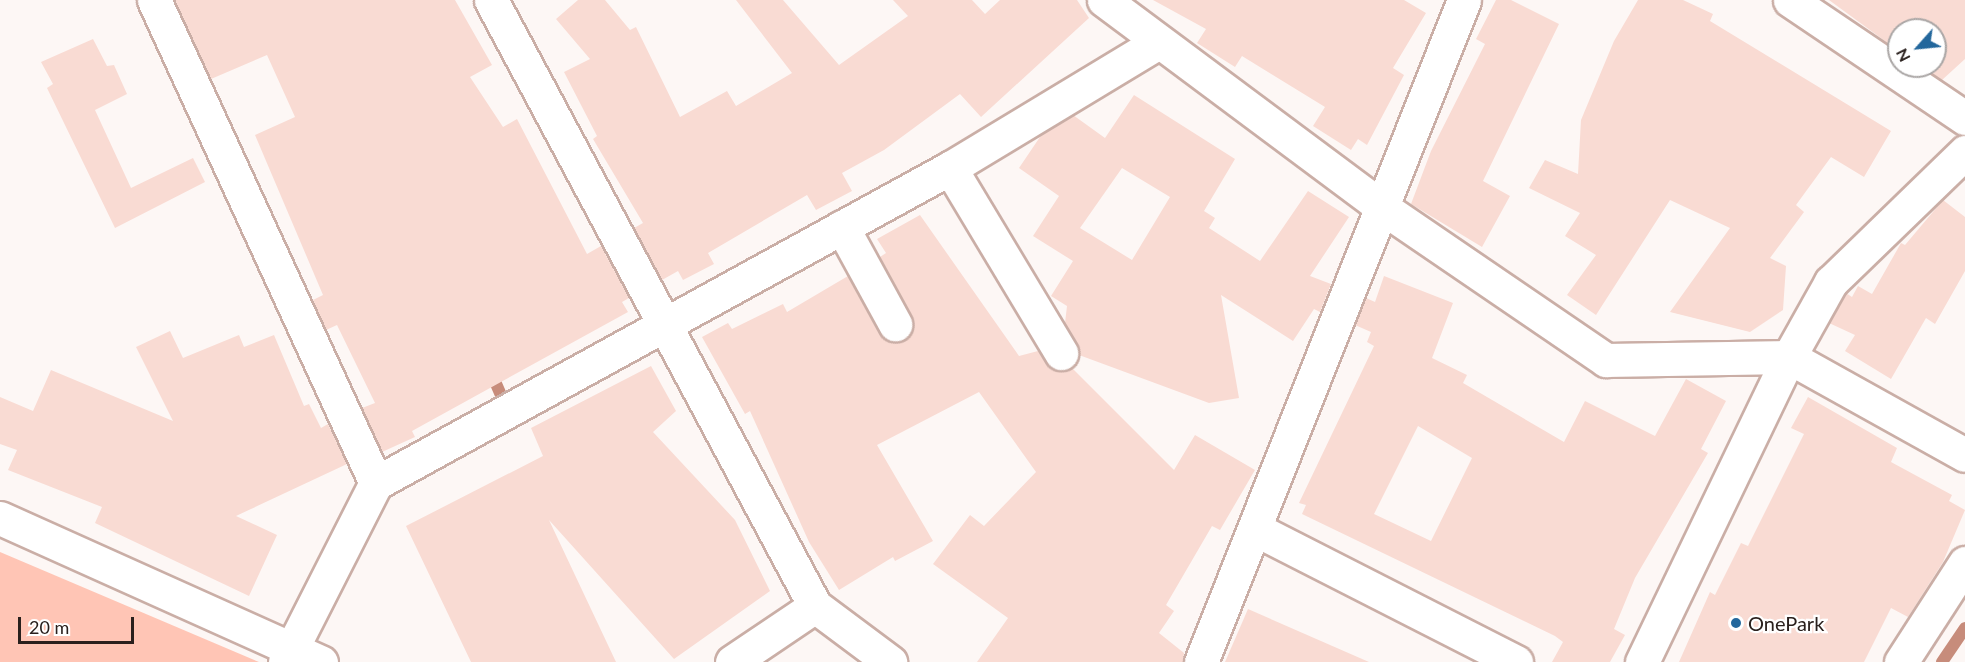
<!DOCTYPE html>
<html>
<head>
<meta charset="utf-8">
<style>
  body { margin:0 }
  #map { position:relative; width:1965px; height:662px; overflow:hidden; background:#fdf7f5; font-family:Lato,sans-serif }
  div>[style] { position:absolute }
  .green>* { inset:0; background:#ffc5b5 }
  .stream>* { height:12px; margin:-6px; padding:0 6px; transform-origin:6px; border-radius:6px; background:#c78c7b }
  .building>* { inset:0; background:#f9dbd3 }
  .roads { filter:drop-shadow(2px 0 #caaea6) drop-shadow(-2px 0 #caaea6) drop-shadow(0 2px #caaea6) drop-shadow(0 -2px #caaea6) }
  .minor>* { height:33px; margin:-16.5px; padding:0 16.5px; transform-origin:16.5px; border-radius:16.5px; background:#fff }
  .dots>* { width:16px; height:16px; translate:-50% -50%; box-sizing:border-box; border:3px solid #fff; border-radius:50% }
  span { translate:-50% -50%; white-space:nowrap; text-align:center; line-height:1.15; -webkit-text-stroke:4.5px #fff; paint-order:stroke }
  .poi-label { font-size:20px; color:#2a201d }
  .left { translate:0 -50%; text-align:left }
  .north { position:absolute; left:1887px; top:18px; width:60px; height:60px; box-sizing:border-box; background:#fff; border:2px solid #aaa6a5; border-radius:50%; rotate:243deg; font-size:16px; font-weight:700; line-height:24px; text-align:center; color:#2a201d }
  .north::after { content:''; display:block; margin:auto; width:21px; height:27px; background:#23679c; clip-path:polygon(50% 0,100% 100%,50% 72%,0 100%) }
  .scale { position:absolute; left:18px; top:617px; width:116px; height:27px; box-sizing:border-box; border:3px solid #2a201d; border-top:0; padding-left:8px; font-size:18px; line-height:21px; white-space:nowrap; color:#2a201d; -webkit-text-stroke:4px #fff; paint-order:stroke }
</style>
</head>
<body>
<div id="map">
  <div class="green">
    <div style="clip-path:polygon(0 552px,259px 662px,0 662px)"></div>
  </div>
  <div class="stream">
    <div style="left:490px;top:370px;width:43px;rotate:66.4deg"></div>
    <div style="left:1942px;top:662px;width:41px;rotate:-55.9deg"></div>
  </div>
  <div class="building">
    <div style="clip-path:polygon(175px 0,455px 0,492px 65px,470px 77px,503px 127px,517px 119px,587px 254px,601px 246px,629px 298px,622px 302px,628px 312px,412px 431px,415px 437px,382px 452px,362px 408px,375px 403px,337px 325px,326px 330px,313px 300px,323px 295px,255px 135px,295px 117px,267px 55px,211px 79px)"></div>
    <div style="clip-path:polygon(578px 0,605px 0,630px 30px,636px 27px,680px 117px,727px 91px,736px 106px,792px 73px,736px 0,783px 0,839px 65px,908px 16px,893px 0,972px 0,985px 14px,1000px 0,1077px 0,1089px 18px,981px 117px,960px 94px,884px 150px,842px 173px,852px 191px,816px 210px,807px 195px,708px 253px,714px 264px,683px 280px,678px 271px,662px 280px,634px 228px,643px 223px,593px 139px,597px 136px,564px 72px,590px 59px,556px 19px)"></div>
    <div style="clip-path:polygon(1153px 0,1404px 0,1426px 13px,1393px 68px,1404px 75px,1367px 145px,1358px 139px,1351px 150px,1313px 126px,1325px 107px,1242px 56px,1235px 67px,1197px 43px,1206px 29px)"></div>
    <div style="clip-path:polygon(1496px 0,1511px 0,1559px 24px,1483px 181px,1510px 196px,1482px 247px,1411px 204px,1431px 151px,1485px 44px,1476px 39px)"></div>
    <div style="clip-path:polygon(1638px 0,1683px 0,1713px 14px,1710px 21px,1891px 131px,1864px 177px,1831px 157px,1796px 205px,1804px 212px,1770px 258px,1786px 266px,1783px 310px,1750px 332px,1670px 312px,1730px 228px,1670px 200px,1596px 315px,1567px 295px,1596px 255px,1565px 236px,1580px 213px,1529px 188px,1545px 160px,1578px 174px,1581px 120px,1614px 41px)"></div>
    <div style="clip-path:polygon(1829px 0,1965px 0,1965px 59px,1942px 80px,1921px 66px,1935px 66px,1935px 30px,1899px 30px,1899px 46px,1894px 40px,1889px 44px)"></div>
    <div style="clip-path:polygon(93px 39px,107px 66px,114px 65px,127px 94px,95px 110px,131px 188px,193px 158px,205px 182px,115px 228px,47px 88px,53px 84px,41px 62px)"></div>
    <div style="clip-path:polygon(evenodd,1134px 95px,1235px 159px,1204px 211px,1215px 218px,1209px 228px,1260px 261px,1308px 191px,1349px 217px,1310px 276px,1331px 284px,1320px 312px,1314px 309px,1293px 341px,1221px 295px,1239px 398px,1209px 403px,1079px 355px,1065px 323px,1067px 306px,1051px 296px,1073px 261px,1033px 236px,1059px 196px,1019px 168px,1042px 134px,1073px 115px,1105px 138px,1134px 95px,1122px 168px,1170px 197px,1132px 260px,1080px 228px,1122px 168px)"></div>
    <div style="clip-path:polygon(1943px 200px,1965px 217px,1965px 271px,1935px 324px,1926px 318px,1891px 379px,1845px 351px,1855px 335px,1829px 323px,1846px 293px,1852px 297px,1858px 286px,1872px 294px,1901px 243px,1905px 245px)"></div>
    <div style="clip-path:polygon(920px 215px,1019px 356px,1038px 351px,1052px 370px,1072px 368px,1174px 470px,1195px 435px,1255px 470px,1220px 530px,1212px 526px,1166px 605px,1174px 611px,1159px 633px,1184px 653px,1183px 662px,977px 662px,1008px 618px,933px 564px,970px 515px,984px 526px,1036px 472px,979px 392px,877px 445px,933px 541px,895px 561px,893px 557px,839px 590px,809px 542px,750px 411px,745px 414px,702px 337px,728px 323px,732px 329px,783px 304px,787px 312px,848px 276px,879px 333px,894px 343px,904px 340px,911px 333px,912px 316px,880px 257px,886px 253px,877px 239px)"></div>
    <div style="clip-path:polygon(evenodd,1384px 276px,1453px 303px,1432px 358px,1467px 375px,1463px 383px,1564px 442px,1585px 401px,1655px 436px,1686px 379px,1726px 401px,1701px 449px,1708px 453px,1635px 578px,1614px 629px,1625px 635px,1610px 662px,1552px 662px,1563px 642px,1555px 636px,1302px 514px,1306px 505px,1299px 503px,1374px 346px,1367px 342px,1371px 332px,1355px 325px,1366px 298px,1375px 302px,1384px 276px,1418px 426px,1472px 458px,1431px 541px,1374px 514px,1418px 426px)"></div>
    <div style="clip-path:polygon(170px 331px,183px 358px,239px 335px,244px 347px,274px 335px,304px 406px,309px 404px,321px 428px,328px 424px,347px 464px,236px 516px,277px 535px,249px 596px,95px 523px,102px 507px,8px 470px,17px 450px,0 444px,0 397px,33px 411px,51px 370px,173px 421px,136px 347px)"></div>
    <div style="clip-path:polygon(651px 366px,676px 411px,653px 432px,735px 520px,770px 591px,674px 659px,549px 520px,616px 662px,471px 662px,406px 526px,543px 456px,531px 428px)"></div>
    <div style="clip-path:polygon(1808px 397px,1897px 448px,1891px 462px,1952px 495px,1949px 501px,1965px 510px,1943px 562px,1908px 617px,1891px 608px,1864px 662px,1679px 662px,1710px 592px,1715px 595px,1741px 543px,1748px 546px,1804px 434px,1791px 428px)"></div>
    <div style="clip-path:polygon(1248px 609px,1369px 662px,1225px 662px)"></div>
  </div>
  <div class="roads">
    <div class="minor">
      <div style="left:154px;top:0;width:532px;rotate:65.32deg"></div>
      <div style="left:491px;top:0;width:687px;rotate:61.87deg"></div>
      <div style="left:815px;top:606px;width:94px;rotate:36.7deg"></div>
      <div style="left:1104px;top:0;width:348px;rotate:36.7deg"></div>
      <div style="left:1383px;top:208px;width:270px;rotate:34.3deg"></div>
      <div style="left:1606px;top:360px;width:183px;rotate:-0.9deg"></div>
      <div style="left:1789px;top:357px;width:201px;rotate:29.1deg"></div>
      <div style="left:1790px;top:0;width:211px;rotate:34deg"></div>
      <div style="left:950px;top:168px;width:216px;rotate:59deg"></div>
      <div style="left:842px;top:227px;width:111px;rotate:61.3deg"></div>
      <div style="left:0;top:518px;width:352px;rotate:24.2deg"></div>
      <div style="left:1255px;top:529px;width:293px;rotate:27deg"></div>
      <div style="left:285px;top:662px;width:201px;rotate:-63.1deg"></div>
      <div style="left:376px;top:483px;width:655px;rotate:-28.76deg"></div>
      <div style="left:950px;top:168px;width:242px;rotate:-31.1deg"></div>
      <div style="left:732px;top:662px;width:100px;rotate:-34deg"></div>
      <div style="left:1201px;top:662px;width:712px;rotate:-68.33deg"></div>
      <div style="left:1642px;top:662px;width:339px;rotate:-64.3deg"></div>
      <div style="left:1789px;top:357px;width:86px;rotate:-60.8deg"></div>
      <div style="left:1831px;top:282px;width:187px;rotate:-44.1deg"></div>
      <div style="left:1901px;top:662px;width:118px;rotate:-57.1deg"></div>
    </div>
  </div>
  <div class="dots">
    <div style="left:1736px;top:623px;background:#23679c"></div>
  </div>
  <div class="poi-label">
    <span class="left" style="left:1748px;top:623px">OnePark</span>
  </div>
  <div class="north">N</div>
  <div class="scale">20 m</div>
</div>
</body>
</html>
